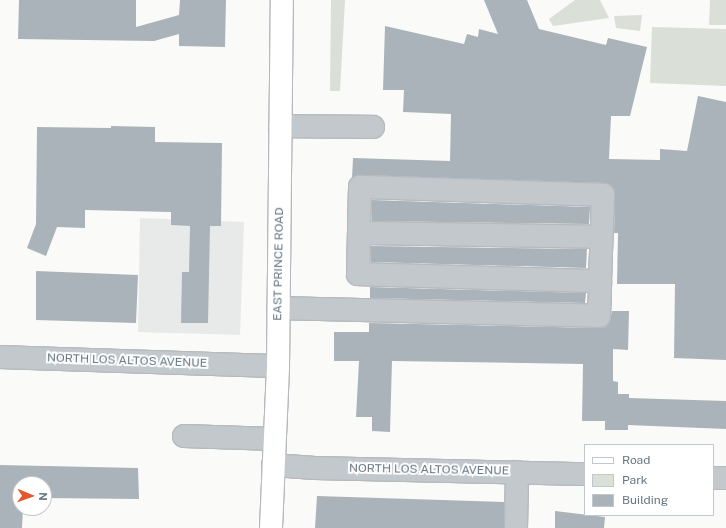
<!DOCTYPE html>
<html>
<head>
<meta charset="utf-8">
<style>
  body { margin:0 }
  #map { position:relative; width:726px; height:528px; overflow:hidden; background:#fafaf8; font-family:"Public Sans",sans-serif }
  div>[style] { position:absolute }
  .built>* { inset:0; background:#e8e9e9 }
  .green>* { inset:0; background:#dadfd7 }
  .building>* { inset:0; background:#aab3b9 }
  .roads { filter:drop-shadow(1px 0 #b5babe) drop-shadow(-1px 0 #b5babe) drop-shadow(0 1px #b5babe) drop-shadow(0 -1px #b5babe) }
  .minor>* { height:22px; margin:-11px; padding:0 11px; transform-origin:11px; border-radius:11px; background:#c3c8cc }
  .major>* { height:22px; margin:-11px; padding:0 11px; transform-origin:11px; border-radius:11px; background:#fff }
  span { translate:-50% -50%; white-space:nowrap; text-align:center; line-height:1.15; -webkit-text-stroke:4px #fff; paint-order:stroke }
  .street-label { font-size:12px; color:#657683 }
  .legend { position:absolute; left:584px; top:444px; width:130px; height:72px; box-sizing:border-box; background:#fff; border:1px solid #c1c8cd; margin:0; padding:5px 7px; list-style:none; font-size:12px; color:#657683 }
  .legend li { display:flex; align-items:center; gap:8px; height:20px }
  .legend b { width:20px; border:1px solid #c1c8cd }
  .north { position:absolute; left:12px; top:476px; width:40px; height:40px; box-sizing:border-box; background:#fff; border:1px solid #c1c8cd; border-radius:50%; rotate:92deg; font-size:11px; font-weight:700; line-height:16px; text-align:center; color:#657683 }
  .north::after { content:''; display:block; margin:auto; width:14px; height:18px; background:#e4572e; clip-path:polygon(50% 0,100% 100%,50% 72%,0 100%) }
</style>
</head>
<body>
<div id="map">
  <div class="built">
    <div style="clip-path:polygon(140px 218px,244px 222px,240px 335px,138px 332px)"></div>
  </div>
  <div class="green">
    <div style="clip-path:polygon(331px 0,345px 0,340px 91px,330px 91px)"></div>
    <div style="clip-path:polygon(575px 0,600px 0,609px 18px,553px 26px,549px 19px)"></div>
    <div style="clip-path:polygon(710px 0,726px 0,726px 25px,709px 25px)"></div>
    <div style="clip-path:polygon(642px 15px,640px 31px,616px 28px,614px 16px)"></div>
    <div style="clip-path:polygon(652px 27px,726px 29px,726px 86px,650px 83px)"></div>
  </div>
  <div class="building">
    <div style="clip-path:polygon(19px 0,136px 0,136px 27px,179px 15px,180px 0,226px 0,225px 47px,179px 46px,179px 34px,154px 41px,18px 39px)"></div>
    <div style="clip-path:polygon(484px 0,527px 0,539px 29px,606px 45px,608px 38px,647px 47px,630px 116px,611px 116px,609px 159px,660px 160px,660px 149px,687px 151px,698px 96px,726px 102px,726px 360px,674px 358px,675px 284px,617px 284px,618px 233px,614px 233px,615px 195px,614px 189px,609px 184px,603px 183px,360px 175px,352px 178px,353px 158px,450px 161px,451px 114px,403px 112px,404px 90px,383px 90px,385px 26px,464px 44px,467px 34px,478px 37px,479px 29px,498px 34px)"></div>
    <div style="clip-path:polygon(111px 126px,155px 127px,155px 142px,222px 143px,221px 226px,210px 226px,208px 323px,181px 323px,182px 272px,189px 272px,190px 226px,171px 225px,171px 212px,85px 210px,85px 228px,57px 227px,46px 256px,27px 248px,36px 224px,37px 127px,111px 128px)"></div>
    <div style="clip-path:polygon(372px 200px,590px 207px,589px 224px,372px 221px)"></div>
    <div style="clip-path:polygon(371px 246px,587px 249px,586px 268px,371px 262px)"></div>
    <div style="clip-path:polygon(36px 271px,138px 275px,136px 323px,36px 320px)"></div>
    <div style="clip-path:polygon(370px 287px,586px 293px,585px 303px,370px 298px)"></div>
    <div style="clip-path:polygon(612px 311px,629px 311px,628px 350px,613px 349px,613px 381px,618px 382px,618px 394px,629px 394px,629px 398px,726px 401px,726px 429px,628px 425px,628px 430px,605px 430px,605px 421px,582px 421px,583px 364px,392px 361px,390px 432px,372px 431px,372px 417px,356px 417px,359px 361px,334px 361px,334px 332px,369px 332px,369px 323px,599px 328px,605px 327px,609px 323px)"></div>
    <div style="clip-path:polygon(0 465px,138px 468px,139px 499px,44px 498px,44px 484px,20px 484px,20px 508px,23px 508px,22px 528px,0 528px)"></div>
    <div style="clip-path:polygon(317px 496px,504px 502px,504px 528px,315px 528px)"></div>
    <div style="clip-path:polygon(555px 511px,605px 517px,604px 528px,555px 528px)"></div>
  </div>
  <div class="roads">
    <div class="minor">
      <div style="left:280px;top:126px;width:93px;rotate:0.6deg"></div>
      <div style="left:359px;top:233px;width:242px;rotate:0.9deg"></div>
      <div style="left:278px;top:308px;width:321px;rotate:1.4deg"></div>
      <div style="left:599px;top:316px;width:35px;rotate:-88deg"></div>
      <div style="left:600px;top:281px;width:86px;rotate:-88deg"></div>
      <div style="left:603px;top:195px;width:243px;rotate:-178.1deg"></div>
      <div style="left:360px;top:187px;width:87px;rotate:91.3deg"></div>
      <div style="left:358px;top:274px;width:242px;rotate:1.7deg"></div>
      <div style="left:0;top:357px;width:278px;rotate:1.9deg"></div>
      <div style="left:184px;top:436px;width:91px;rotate:1.9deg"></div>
      <div style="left:273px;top:465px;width:42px;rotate:4.1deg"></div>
      <div style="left:315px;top:468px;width:270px;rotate:1.3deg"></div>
      <div style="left:713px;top:478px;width:13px"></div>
      <div style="left:516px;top:528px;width:56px;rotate:-89deg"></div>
    </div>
    <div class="major">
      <div style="left:271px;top:528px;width:162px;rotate:-87.5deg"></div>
      <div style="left:278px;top:366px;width:366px;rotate:-89.4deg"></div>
    </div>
  </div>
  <div class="street-label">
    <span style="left:279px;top:264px;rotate:-89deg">EAST PRINCE ROAD</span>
    <span style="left:127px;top:361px;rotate:2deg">NORTH LOS ALTOS AVENUE</span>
    <span style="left:429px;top:470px;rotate:1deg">NORTH LOS ALTOS AVENUE</span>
  </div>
  <ul class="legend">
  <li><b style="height:5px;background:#fff"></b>Road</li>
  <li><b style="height:11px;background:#dadfd7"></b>Park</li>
  <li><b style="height:11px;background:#aab3b9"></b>Building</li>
  </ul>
  <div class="north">N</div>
</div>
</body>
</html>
